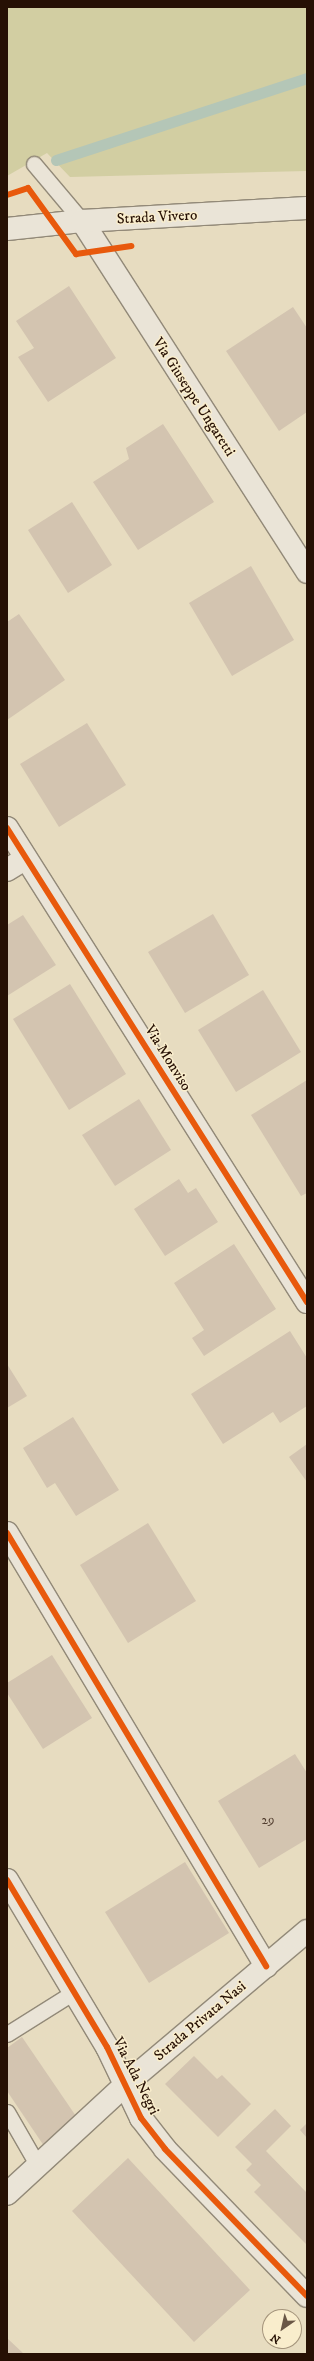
<!DOCTYPE html>
<html>
<head>
<meta charset="utf-8">
<style>
  body { margin:0 }
  #map { position:relative; width:314px; height:2361px; overflow:hidden; background:#e7dcc0; font-family:"IM FELL DW Pica",serif }
  div>[style] { position:absolute }
  .green>* { inset:0; background:#d2cea2 }
  .stream>* { height:11px; margin:-5.5px; padding:0 5.5px; transform-origin:5.5px; border-radius:5.5px; background:#b4c6b7 }
  .building>* { inset:0; background:#d3c4b0 }
  .roads { filter:drop-shadow(1px 0 #928978) drop-shadow(-1px 0 #928978) drop-shadow(0 1px #928978) drop-shadow(0 -1px #928978) }
  .service>* { height:15px; margin:-7.5px; padding:0 7.5px; transform-origin:7.5px; border-radius:7.5px; background:#eae4d7 }
  .minor>* { height:22px; margin:-11px; padding:0 11px; transform-origin:11px; border-radius:11px; background:#eae4d7 }
  .tertiary>* { height:22px; margin:-11px; padding:0 11px; transform-origin:11px; border-radius:11px; background:#eae4d7 }
  .cycleway>* { height:6px; margin:-3px; padding:0 3px; transform-origin:3px; border-radius:3px; background:#e8590c }
  span { translate:-50% -50%; white-space:nowrap; text-align:center; line-height:1.15; -webkit-text-stroke:3px #f9edcc; paint-order:stroke }
  .number-label { font-size:13px; color:#523e30 }
  .number-label span { -webkit-text-stroke-width:0 }
  .street-label { font-size:15px; color:#261004 }
  .frame { position:absolute; inset:0; border:8px solid #261004; pointer-events:none }
  .north { position:absolute; left:262px; top:2309px; width:40px; height:40px; box-sizing:border-box; background:#f9edcc; border:1px solid #a5957c; border-radius:50%; rotate:214deg; font-size:11px; font-weight:700; line-height:16px; text-align:center; color:#261004 }
  .north::after { content:''; display:block; margin:auto; width:14px; height:18px; background:#6a5746; clip-path:polygon(50% 0,100% 100%,50% 72%,0 100%) }
</style>
</head>
<body>
<div id="map">
  <div class="green">
    <div style="clip-path:polygon(7px 7px,307px 7px,307px 171px,70px 177px,47px 153px,7px 176px)"></div>
  </div>
  <div class="stream">
    <div style="left:56px;top:160px;width:264px;rotate:-18.1deg"></div>
  </div>
  <div class="building">
    <div style="clip-path:polygon(69px 286px,116px 358px,48px 402px,18px 357px,34px 348px,16px 321px)"></div>
    <div style="clip-path:polygon(293px 307px,307px 328px,307px 412px,279px 431px,226px 351px)"></div>
    <div style="clip-path:polygon(163px 424px,214px 502px,138px 550px,93px 482px,129px 459px,126px 448px)"></div>
    <div style="clip-path:polygon(72px 502px,112px 565px,68px 593px,28px 530px)"></div>
    <div style="clip-path:polygon(251px 566px,294px 640px,232px 676px,189px 603px)"></div>
    <div style="clip-path:polygon(19px 614px,65px 680px,7px 720px,7px 622px)"></div>
    <div style="clip-path:polygon(87px 723px,126px 785px,59px 827px,20px 764px)"></div>
    <div style="clip-path:polygon(213px 914px,249px 975px,185px 1013px,148px 952px)"></div>
    <div style="clip-path:polygon(23px 915px,56px 965px,7px 996px,7px 925px)"></div>
    <div style="clip-path:polygon(70px 984px,126px 1074px,69px 1110px,13px 1019px)"></div>
    <div style="clip-path:polygon(263px 990px,301px 1052px,236px 1092px,198px 1030px)"></div>
    <div style="clip-path:polygon(307px 1080px,307px 1193px,301px 1196px,251px 1115px)"></div>
    <div style="clip-path:polygon(139px 1099px,171px 1150px,115px 1186px,82px 1135px)"></div>
    <div style="clip-path:polygon(179px 1179px,188px 1193px,196px 1188px,218px 1222px,165px 1256px,134px 1209px)"></div>
    <div style="clip-path:polygon(234px 1244px,276px 1309px,204px 1356px,192px 1338px,204px 1330px,174px 1283px)"></div>
    <div style="clip-path:polygon(290px 1331px,307px 1358px,307px 1406px,280px 1423px,273px 1412px,223px 1444px,191px 1394px)"></div>
    <div style="clip-path:polygon(7px 1364px,27px 1396px,7px 1408px)"></div>
    <div style="clip-path:polygon(73px 1417px,119px 1490px,76px 1516px,55px 1483px,47px 1488px,23px 1448px)"></div>
    <div style="clip-path:polygon(307px 1444px,307px 1482px,289px 1457px)"></div>
    <div style="clip-path:polygon(148px 1523px,196px 1601px,128px 1643px,80px 1565px)"></div>
    <div style="clip-path:polygon(52px 1655px,92px 1718px,43px 1749px,7px 1693px,7px 1683px)"></div>
    <div style="clip-path:polygon(295px 1754px,307px 1773px,307px 1839px,259px 1868px,218px 1801px)"></div>
    <div style="clip-path:polygon(185px 1862px,229px 1933px,149px 1983px,105px 1912px)"></div>
    <div style="clip-path:polygon(22px 2037px,80px 2122px,44px 2146px,7px 2091px,7px 2048px)"></div>
    <div style="clip-path:polygon(194px 2056px,217px 2079px,222px 2075px,251px 2104px,218px 2137px,165px 2084px)"></div>
    <div style="clip-path:polygon(275px 2109px,291px 2126px,266px 2151px,307px 2193px,307px 2245px,254px 2192px,261px 2185px,246px 2170px,252px 2164px,235px 2147px)"></div>
    <div style="clip-path:polygon(307px 2123px,307px 2138px,300px 2130px)"></div>
    <div style="clip-path:polygon(128px 2158px,250px 2290px,194px 2342px,72px 2211px)"></div>
    <div style="clip-path:polygon(7px 2338px,24px 2354px,7px 2354px)"></div>
  </div>
  <div class="roads">
    <div class="service">
      <div style="left:34px;top:164px;width:75px;rotate:49.9deg"></div>
      <div style="left:7px;top:2034px;width:79px;rotate:-32.1deg"></div>
      <div style="left:7px;top:2112px;width:62px;rotate:60.1deg"></div>
    </div>
    <div class="minor">
      <div style="left:82px;top:221px;width:417px;rotate:57.3deg"></div>
      <div style="left:7px;top:828px;width:561px;rotate:57.67deg"></div>
      <div style="left:7px;top:870px;width:22px;rotate:-32deg"></div>
      <div style="left:7px;top:1533px;width:505px;rotate:59.11deg"></div>
      <div style="left:7px;top:1880px;width:195px;rotate:59.1deg"></div>
      <div style="left:107px;top:2047px;width:79px;rotate:64.4deg"></div>
      <div style="left:141px;top:2118px;width:39px;rotate:52deg"></div>
      <div style="left:165px;top:2149px;width:204px;rotate:46deg"></div>
      <div style="left:7px;top:2194px;width:162px;rotate:-42.7deg"></div>
      <div style="left:126px;top:2084px;width:237px;rotate:-40.2deg"></div>
    </div>
    <div class="tertiary">
      <div style="left:7px;top:229px;width:75px;rotate:-6.1deg"></div>
      <div style="left:82px;top:221px;width:225px;rotate:-3.3deg"></div>
    </div>
  </div>
  <div class="cycleway">
    <div style="left:7px;top:195px;width:22px;rotate:-18deg"></div>
    <div style="left:28px;top:188px;width:82px;rotate:54deg"></div>
    <div style="left:76px;top:254px;width:56px;rotate:-8.3deg"></div>
    <div style="left:7px;top:828px;width:561px;rotate:57.67deg"></div>
    <div style="left:7px;top:1533px;width:505px;rotate:59.11deg"></div>
    <div style="left:7px;top:1880px;width:195px;rotate:59.1deg"></div>
    <div style="left:107px;top:2047px;width:79px;rotate:64.4deg"></div>
    <div style="left:141px;top:2118px;width:39px;rotate:52deg"></div>
    <div style="left:165px;top:2149px;width:204px;rotate:46deg"></div>
  </div>
  <div class="number-label">
    <span style="left:268px;top:1820px">29</span>
  </div>
  <div class="street-label">
    <span style="left:157px;top:217px;rotate:-3deg">Strada Vivero</span>
    <span style="left:194px;top:397px;rotate:57deg">Via Giuseppe Ungaretti</span>
    <span style="left:168px;top:1058px;rotate:58deg">Via Monviso</span>
    <span style="left:200px;top:2021px;rotate:-40deg">Strada Privata Nasi</span>
    <span style="left:136px;top:2076px;rotate:63deg">Via Ada Negri</span>
  </div>
  <div class="frame"></div>
  <div class="north">N</div>
</div>
</body>
</html>
